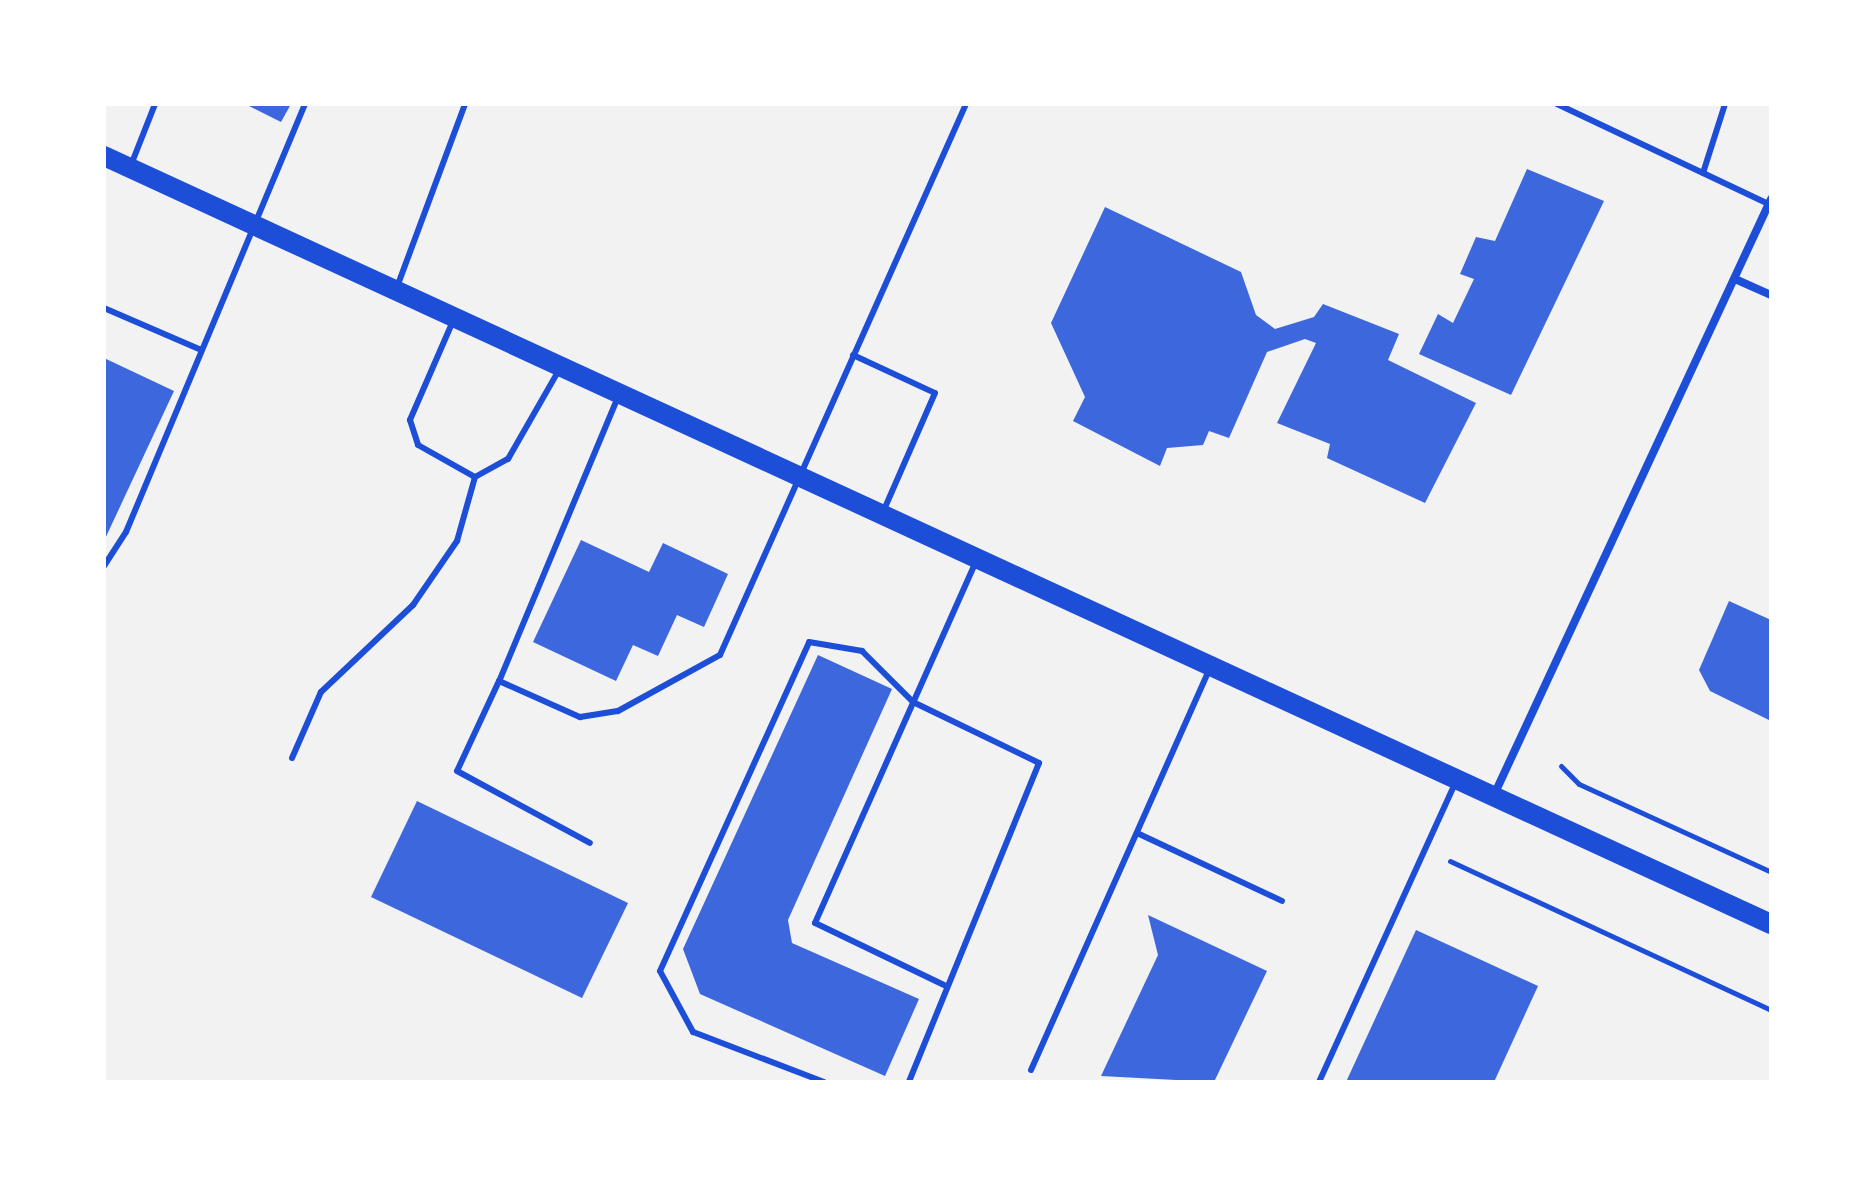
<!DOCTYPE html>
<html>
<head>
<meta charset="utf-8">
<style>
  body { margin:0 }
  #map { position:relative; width:1875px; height:1186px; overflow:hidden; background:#f2f2f2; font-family:"Varela Round",sans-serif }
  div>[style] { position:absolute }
  .building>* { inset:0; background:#3d67dc }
  .path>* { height:5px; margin:-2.5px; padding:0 2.5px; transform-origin:2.5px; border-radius:2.5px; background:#1d4ed8 }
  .service>* { height:6px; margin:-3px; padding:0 3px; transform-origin:3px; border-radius:3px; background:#1d4ed8 }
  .minor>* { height:8px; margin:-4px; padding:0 4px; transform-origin:4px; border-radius:4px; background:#1d4ed8 }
  .primary>* { height:20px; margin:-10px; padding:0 10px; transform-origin:10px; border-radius:10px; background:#1d4ed8 }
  span { translate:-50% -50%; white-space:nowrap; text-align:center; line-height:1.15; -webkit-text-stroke:6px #fff; paint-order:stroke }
  .frame { position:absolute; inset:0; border:106px solid #fff; pointer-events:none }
</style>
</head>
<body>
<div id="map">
  <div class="building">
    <div style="clip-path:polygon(245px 104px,291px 104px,281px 122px)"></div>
    <div style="clip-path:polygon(1527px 169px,1604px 201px,1511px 395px,1419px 354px,1438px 314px,1453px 323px,1474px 279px,1460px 274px,1476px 237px,1495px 241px)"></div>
    <div style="clip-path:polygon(1105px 207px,1241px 272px,1256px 315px,1275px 329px,1314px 317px,1323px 304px,1399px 334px,1388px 360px,1476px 403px,1425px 503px,1327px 458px,1330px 444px,1277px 423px,1316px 343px,1305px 339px,1267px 352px,1229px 438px,1209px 431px,1203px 445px,1167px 448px,1160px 466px,1073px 421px,1085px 397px,1051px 323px)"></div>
    <div style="clip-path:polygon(104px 358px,174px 391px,104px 541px)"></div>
    <div style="clip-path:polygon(581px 540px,649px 572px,663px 543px,728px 574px,704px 627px,677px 615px,658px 656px,633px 645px,616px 681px,533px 642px)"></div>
    <div style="clip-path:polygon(1729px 601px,1771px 620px,1771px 721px,1710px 691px,1699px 670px)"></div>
    <div style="clip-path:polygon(818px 655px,892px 689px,788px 920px,792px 943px,919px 999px,885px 1076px,700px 994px,683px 949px)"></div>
    <div style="clip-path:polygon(417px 801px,628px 903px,582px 998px,371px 897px)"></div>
    <div style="clip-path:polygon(1148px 915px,1267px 971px,1214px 1082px,1101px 1076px,1158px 955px)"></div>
    <div style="clip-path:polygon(1416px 930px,1538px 986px,1494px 1082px,1346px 1082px)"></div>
  </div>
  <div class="path">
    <div style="left:1561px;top:766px;width:25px;rotate:45deg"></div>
    <div style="left:1579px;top:784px;width:211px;rotate:24.6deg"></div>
    <div style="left:1450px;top:861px;width:354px;rotate:24.9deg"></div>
  </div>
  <div class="service">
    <div style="left:1557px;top:104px;width:234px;rotate:25.3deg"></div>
    <div style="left:131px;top:165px;width:66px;rotate:-68.5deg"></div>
    <div style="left:1703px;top:173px;width:72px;rotate:-72.3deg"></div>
    <div style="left:397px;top:287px;width:195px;rotate:-69.6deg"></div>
    <div style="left:104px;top:308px;width:106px;rotate:23.4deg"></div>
    <div style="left:453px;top:321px;width:108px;rotate:113.5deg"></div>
    <div style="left:410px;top:420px;width:26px;rotate:72deg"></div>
    <div style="left:418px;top:445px;width:65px;rotate:29.3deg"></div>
    <div style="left:475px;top:477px;width:38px;rotate:-29deg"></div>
    <div style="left:508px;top:459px;width:103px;rotate:-60.2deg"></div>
    <div style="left:853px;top:355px;width:90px;rotate:24.9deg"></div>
    <div style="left:935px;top:393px;width:130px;rotate:113.6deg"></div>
    <div style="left:618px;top:397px;width:308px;rotate:112.7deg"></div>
    <div style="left:499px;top:681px;width:89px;rotate:24deg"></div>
    <div style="left:580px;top:717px;width:38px;rotate:-9deg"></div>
    <div style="left:618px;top:711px;width:116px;rotate:-28.8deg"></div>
    <div style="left:720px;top:655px;width:603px;rotate:-65.94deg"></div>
    <div style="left:104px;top:566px;width:40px;rotate:-57.1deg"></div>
    <div style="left:126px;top:532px;width:464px;rotate:-67.3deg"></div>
    <div style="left:499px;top:681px;width:99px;rotate:115deg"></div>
    <div style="left:457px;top:771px;width:151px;rotate:28.4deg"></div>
    <div style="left:292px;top:758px;width:72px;rotate:-66.3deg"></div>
    <div style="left:321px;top:692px;width:127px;rotate:-43.4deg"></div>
    <div style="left:413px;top:605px;width:78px;rotate:-55.5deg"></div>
    <div style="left:457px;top:541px;width:66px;rotate:-74.3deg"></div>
    <div style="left:1137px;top:833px;width:160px;rotate:25.1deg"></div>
    <div style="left:944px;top:985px;width:143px;rotate:-154.3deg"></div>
    <div style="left:815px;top:923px;width:396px;rotate:-66deg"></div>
    <div style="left:1031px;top:1070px;width:440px;rotate:-66deg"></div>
    <div style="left:824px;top:1082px;width:140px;rotate:-159.1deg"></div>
    <div style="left:693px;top:1032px;width:69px;rotate:-118.4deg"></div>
    <div style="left:660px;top:971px;width:361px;rotate:-65.6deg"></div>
    <div style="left:809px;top:642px;width:54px;rotate:9.6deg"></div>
    <div style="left:862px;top:651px;width:72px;rotate:45deg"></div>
    <div style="left:913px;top:702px;width:140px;rotate:25.8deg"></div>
    <div style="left:1039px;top:763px;width:344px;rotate:112.2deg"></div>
    <div style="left:1319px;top:1082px;width:331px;rotate:-65.5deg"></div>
  </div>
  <div class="minor">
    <div style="left:1735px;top:279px;width:39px;rotate:24deg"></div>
    <div style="left:1494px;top:795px;width:657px;rotate:-65.07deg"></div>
  </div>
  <div class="primary">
    <div style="left:104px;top:156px;width:1835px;rotate:24.74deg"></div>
  </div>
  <div class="frame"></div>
</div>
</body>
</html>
